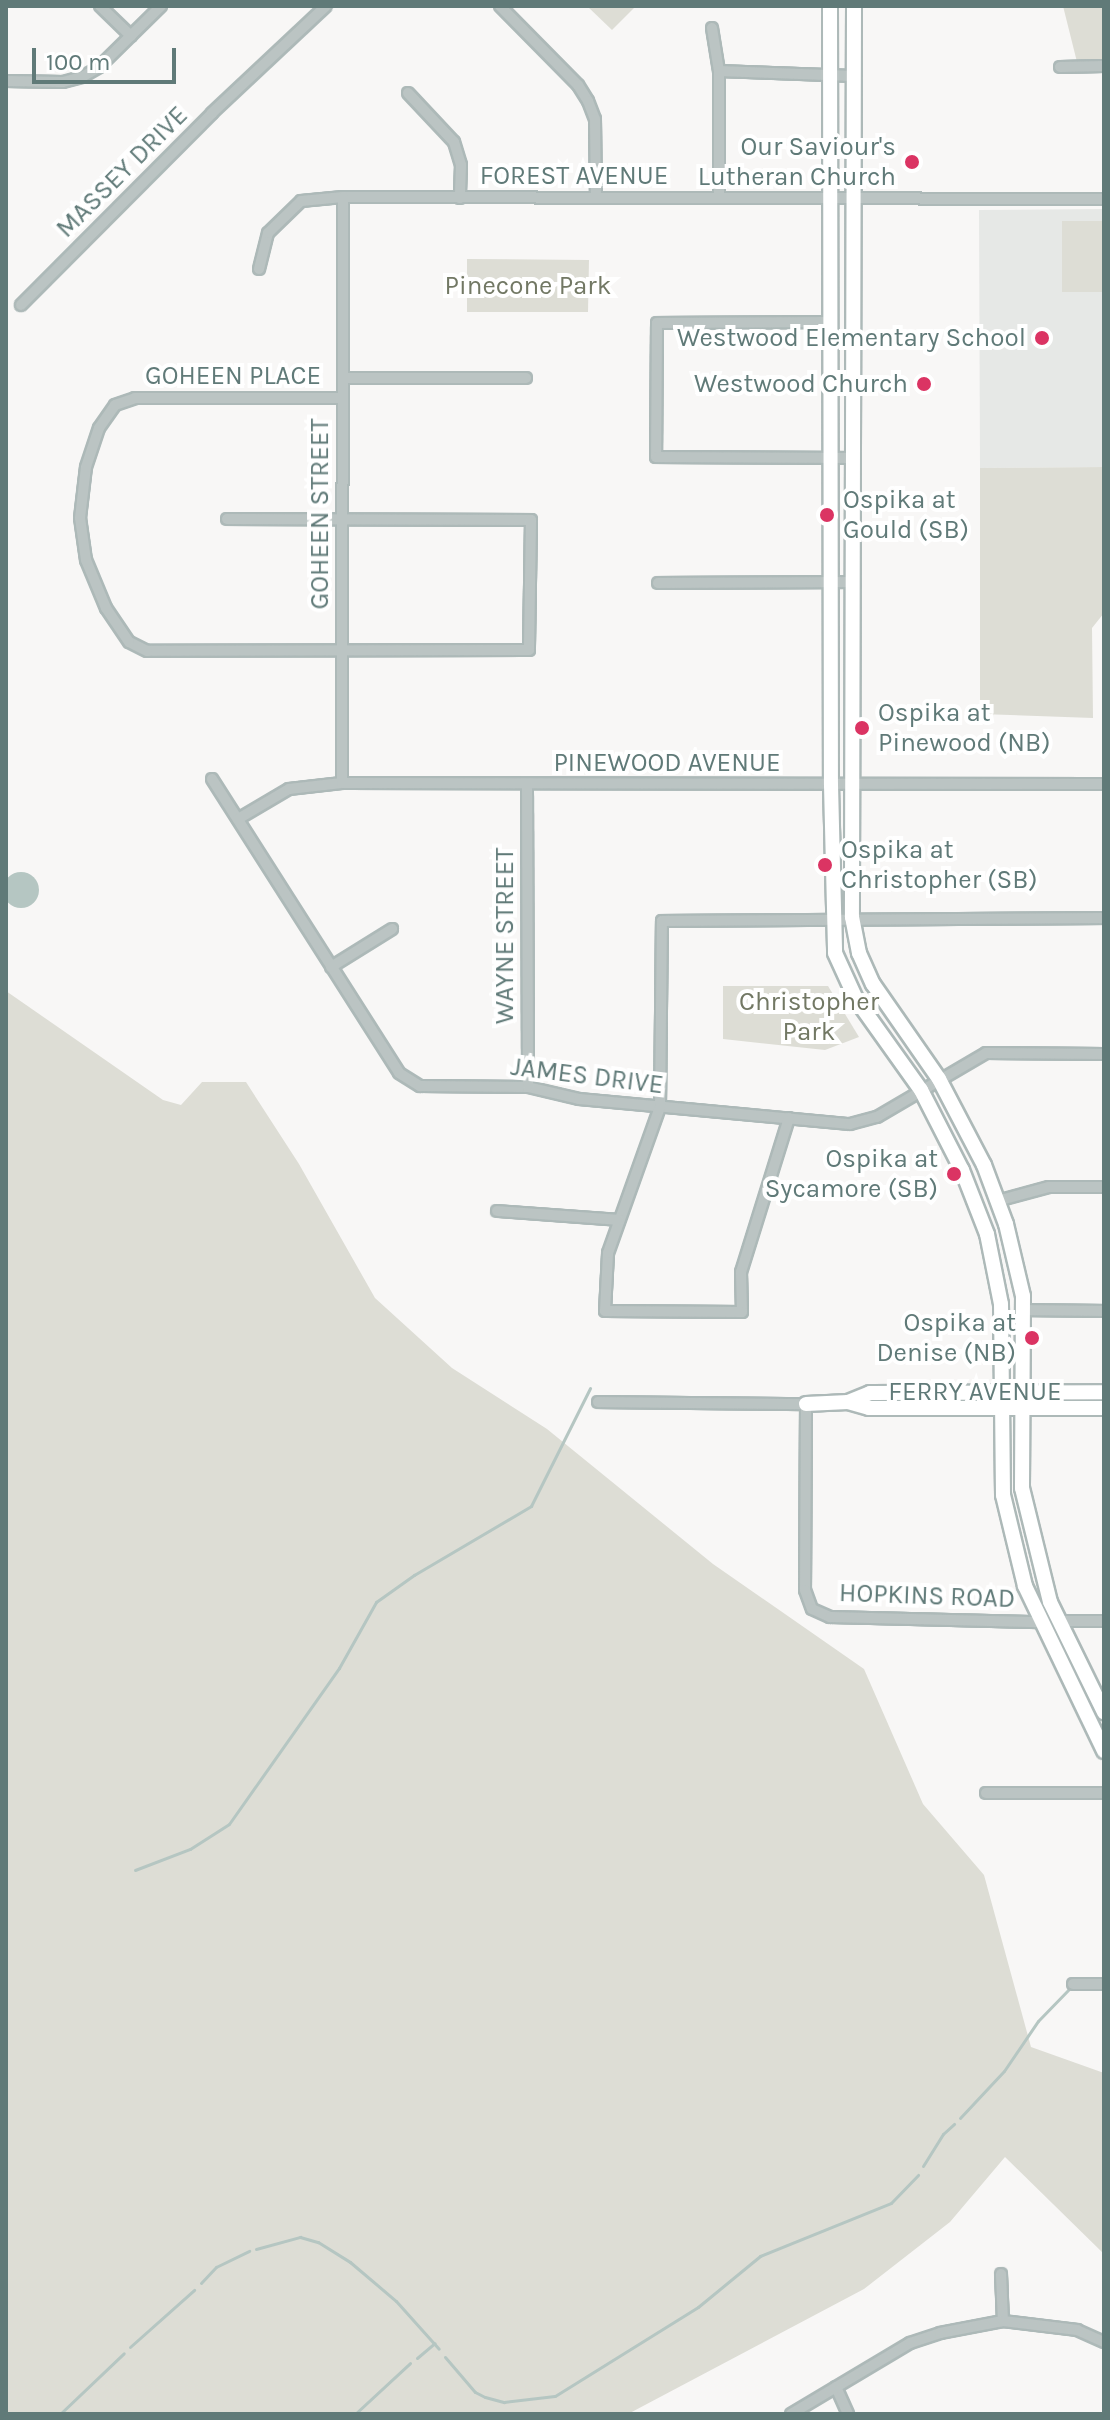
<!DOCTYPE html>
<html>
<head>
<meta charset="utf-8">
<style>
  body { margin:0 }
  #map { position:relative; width:1110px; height:2420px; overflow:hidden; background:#f8f7f6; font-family:Karla,sans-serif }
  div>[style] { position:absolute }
  .built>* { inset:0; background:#e6e8e6 }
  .green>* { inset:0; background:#ddddd5 }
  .water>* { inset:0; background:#b5c6c2 }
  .round { border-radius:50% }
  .stream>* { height:3px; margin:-1.5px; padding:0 1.5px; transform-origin:1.5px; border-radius:1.5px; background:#b5c6c2 }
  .roads { filter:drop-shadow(2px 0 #adb9b8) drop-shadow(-2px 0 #adb9b8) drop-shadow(0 2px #adb9b8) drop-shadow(0 -2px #adb9b8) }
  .street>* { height:10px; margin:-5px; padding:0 5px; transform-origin:5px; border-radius:5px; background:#bbc4c3 }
  .secondary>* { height:14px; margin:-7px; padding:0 7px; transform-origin:7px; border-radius:7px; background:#fff }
  .dots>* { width:22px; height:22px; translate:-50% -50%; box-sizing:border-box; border:4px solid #fff; border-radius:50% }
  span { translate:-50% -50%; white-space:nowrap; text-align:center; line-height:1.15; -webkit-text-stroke:8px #fff; paint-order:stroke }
  .poi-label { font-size:26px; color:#607a78 }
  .right { translate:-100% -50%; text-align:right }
  .left { translate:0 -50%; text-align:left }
  .street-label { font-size:26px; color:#607a78 }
  .park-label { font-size:26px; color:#727864 }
  .frame { position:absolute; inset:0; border:8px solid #607a78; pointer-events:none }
  .scale { position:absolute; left:32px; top:48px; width:144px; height:36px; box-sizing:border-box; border:4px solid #607a78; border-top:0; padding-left:10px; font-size:24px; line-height:28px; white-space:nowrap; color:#607a78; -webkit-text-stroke:6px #fff; paint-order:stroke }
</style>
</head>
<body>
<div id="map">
  <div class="built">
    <div style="clip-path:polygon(1104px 209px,1104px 467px,980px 468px,979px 210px)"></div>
  </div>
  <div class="green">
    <div style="clip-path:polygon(587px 6px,636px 6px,612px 30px)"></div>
    <div style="clip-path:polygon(1063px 6px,1104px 6px,1104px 66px,1078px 66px)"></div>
    <div style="clip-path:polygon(1062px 221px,1104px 221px,1104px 292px,1062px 292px)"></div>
    <div style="clip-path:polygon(467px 259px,589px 260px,588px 312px,467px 312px)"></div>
    <div style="clip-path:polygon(1104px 467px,1104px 613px,1092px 628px,1093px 718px,980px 714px,980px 468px)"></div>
    <div style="clip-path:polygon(723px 986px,828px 986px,859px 1037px,825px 1050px,723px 1039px)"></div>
    <div style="clip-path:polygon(6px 991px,163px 1100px,181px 1105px,202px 1082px,246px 1082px,299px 1164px,375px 1298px,452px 1368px,547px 1429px,713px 1564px,864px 1669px,923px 1804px,984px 1875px,1031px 2047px,1104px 2073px,1104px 2254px,1005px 2157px,950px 2222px,864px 2289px,628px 2414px,6px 2414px)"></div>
  </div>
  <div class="water">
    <div class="round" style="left:3px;top:872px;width:36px;height:36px"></div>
  </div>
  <div class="stream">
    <div style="left:135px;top:1870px;width:59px;rotate:-20.9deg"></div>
    <div style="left:190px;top:1849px;width:46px;rotate:-32.7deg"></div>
    <div style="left:229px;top:1824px;width:191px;rotate:-54.8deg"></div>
    <div style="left:339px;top:1668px;width:76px;rotate:-60.7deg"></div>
    <div style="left:376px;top:1602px;width:47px;rotate:-35.4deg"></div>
    <div style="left:414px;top:1575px;width:136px;rotate:-30.5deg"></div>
    <div style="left:531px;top:1506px;width:132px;rotate:-63.4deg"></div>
    <div style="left:960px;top:2118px;width:64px;rotate:-46.9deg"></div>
    <div style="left:1004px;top:2071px;width:60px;rotate:-55.8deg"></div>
    <div style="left:1038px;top:2021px;width:47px;rotate:-45.9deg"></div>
    <div style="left:923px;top:2166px;width:38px;rotate:-58deg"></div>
    <div style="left:943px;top:2134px;width:15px;rotate:-42deg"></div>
    <div style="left:256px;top:2249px;width:46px;rotate:-15.3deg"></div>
    <div style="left:300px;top:2237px;width:19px;rotate:16deg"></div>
    <div style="left:318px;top:2242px;width:38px;rotate:32deg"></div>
    <div style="left:350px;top:2262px;width:60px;rotate:40.3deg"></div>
    <div style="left:396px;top:2301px;width:64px;rotate:48.1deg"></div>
    <div style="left:201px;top:2283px;width:22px;rotate:-47deg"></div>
    <div style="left:216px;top:2267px;width:37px;rotate:-26deg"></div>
    <div style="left:130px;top:2347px;width:86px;rotate:-41.7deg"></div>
    <div style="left:445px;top:2357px;width:46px;rotate:49.4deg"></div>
    <div style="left:475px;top:2392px;width:11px;rotate:27deg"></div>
    <div style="left:485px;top:2397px;width:20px;rotate:15deg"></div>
    <div style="left:504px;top:2402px;width:51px;rotate:-6.7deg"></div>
    <div style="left:555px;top:2396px;width:168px;rotate:-31.9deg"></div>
    <div style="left:698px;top:2307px;width:80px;rotate:-39.4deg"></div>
    <div style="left:760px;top:2256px;width:141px;rotate:-22deg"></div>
    <div style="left:891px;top:2203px;width:39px;rotate:-46deg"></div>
    <div style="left:417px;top:2358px;width:23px;rotate:-40deg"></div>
    <div style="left:60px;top:2414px;width:88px;rotate:-43.6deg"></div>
    <div style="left:355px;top:2414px;width:75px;rotate:-42.8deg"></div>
  </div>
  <div class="roads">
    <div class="street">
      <div style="left:100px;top:6px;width:43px;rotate:44.1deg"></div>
      <div style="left:500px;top:6px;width:111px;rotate:45.4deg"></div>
      <div style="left:578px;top:85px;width:19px;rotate:58deg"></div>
      <div style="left:588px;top:101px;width:19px;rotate:69deg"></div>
      <div style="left:595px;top:119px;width:78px;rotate:89.3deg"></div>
      <div style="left:712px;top:28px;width:44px;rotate:80.8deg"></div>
      <div style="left:719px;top:71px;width:126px;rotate:90deg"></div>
      <div style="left:1060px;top:67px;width:44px;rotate:-1.3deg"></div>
      <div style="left:719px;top:71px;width:135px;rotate:2.1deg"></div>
      <div style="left:6px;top:81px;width:57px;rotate:1deg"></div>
      <div style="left:63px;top:82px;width:20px;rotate:-15deg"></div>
      <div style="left:82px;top:77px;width:20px;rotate:-30deg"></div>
      <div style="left:99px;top:67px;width:87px;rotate:-44.5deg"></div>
      <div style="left:408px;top:93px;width:67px;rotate:46.8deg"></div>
      <div style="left:454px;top:142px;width:24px;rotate:73deg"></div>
      <div style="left:461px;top:165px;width:33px;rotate:92deg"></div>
      <div style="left:259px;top:269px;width:37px;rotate:-76deg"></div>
      <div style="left:268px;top:233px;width:46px;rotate:-44.1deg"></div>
      <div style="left:301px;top:201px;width:42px;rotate:-5.4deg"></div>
      <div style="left:343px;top:197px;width:761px;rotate:0.15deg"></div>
      <div style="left:21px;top:305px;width:271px;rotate:-45.1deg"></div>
      <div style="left:212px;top:113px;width:156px;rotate:-43.2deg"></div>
      <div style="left:831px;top:322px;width:174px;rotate:179.7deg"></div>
      <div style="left:657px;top:323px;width:134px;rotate:90.4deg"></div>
      <div style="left:656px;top:457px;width:197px;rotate:0.3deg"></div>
      <div style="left:343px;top:378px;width:183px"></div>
      <div style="left:227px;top:519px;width:304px;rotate:0.2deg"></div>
      <div style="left:531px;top:520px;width:130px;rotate:90.9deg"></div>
      <div style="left:529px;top:650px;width:382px;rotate:179.9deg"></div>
      <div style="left:147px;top:651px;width:20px;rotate:-153deg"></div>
      <div style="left:129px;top:642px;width:41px;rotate:-124.1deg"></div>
      <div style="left:106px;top:608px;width:52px;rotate:-112.6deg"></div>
      <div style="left:86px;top:560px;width:42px;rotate:-98.1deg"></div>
      <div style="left:80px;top:518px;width:51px;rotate:-83.3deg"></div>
      <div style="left:86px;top:467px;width:41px;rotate:-71.6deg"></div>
      <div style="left:99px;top:428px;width:28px;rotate:-55deg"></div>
      <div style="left:115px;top:405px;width:21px;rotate:-19deg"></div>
      <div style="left:135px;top:398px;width:208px"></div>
      <div style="left:658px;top:583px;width:195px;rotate:-0.3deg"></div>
      <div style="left:212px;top:779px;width:348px;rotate:57.5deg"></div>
      <div style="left:399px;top:1073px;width:25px;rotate:32deg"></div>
      <div style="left:420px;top:1086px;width:108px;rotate:0.5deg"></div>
      <div style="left:528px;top:1087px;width:52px;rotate:13.2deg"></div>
      <div style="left:579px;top:1099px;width:272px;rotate:5.3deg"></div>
      <div style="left:850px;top:1124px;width:28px;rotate:-15deg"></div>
      <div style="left:877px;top:1117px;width:126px;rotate:-30.4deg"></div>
      <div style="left:986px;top:1053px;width:118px;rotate:0.5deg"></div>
      <div style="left:342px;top:783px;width:586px;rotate:-89.9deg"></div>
      <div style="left:527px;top:786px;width:301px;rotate:89.8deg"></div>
      <div style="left:238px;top:819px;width:59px;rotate:-30.5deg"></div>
      <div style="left:289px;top:789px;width:53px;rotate:-6.5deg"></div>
      <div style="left:342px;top:783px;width:762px;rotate:0.08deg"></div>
      <div style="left:331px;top:967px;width:72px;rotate:-31.9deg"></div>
      <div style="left:789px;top:1118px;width:161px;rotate:107.3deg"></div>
      <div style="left:741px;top:1272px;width:40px;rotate:88.6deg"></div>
      <div style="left:742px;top:1312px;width:137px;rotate:-179.6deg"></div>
      <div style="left:605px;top:1311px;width:58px;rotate:-87deg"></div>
      <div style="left:608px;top:1253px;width:155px;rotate:-70.4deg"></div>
      <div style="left:660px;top:1107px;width:186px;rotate:-89.4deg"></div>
      <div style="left:662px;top:921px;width:442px;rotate:-0.4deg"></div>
      <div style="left:997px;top:1201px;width:54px;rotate:-15.1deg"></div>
      <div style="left:1049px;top:1187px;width:55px"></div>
      <div style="left:497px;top:1211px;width:122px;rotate:4.2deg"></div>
      <div style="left:1023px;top:1310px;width:81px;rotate:0.7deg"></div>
      <div style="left:598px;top:1402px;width:208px;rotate:0.6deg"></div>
      <div style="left:806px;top:1404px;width:186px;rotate:90.3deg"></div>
      <div style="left:805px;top:1590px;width:20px;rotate:70deg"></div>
      <div style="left:812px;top:1609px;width:20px;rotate:24deg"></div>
      <div style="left:830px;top:1617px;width:211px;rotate:1.4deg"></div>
      <div style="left:1060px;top:1621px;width:44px"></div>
      <div style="left:986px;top:1793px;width:118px"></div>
      <div style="left:1073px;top:1984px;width:31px"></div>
      <div style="left:1001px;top:2274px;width:47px;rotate:87.6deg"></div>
      <div style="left:836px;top:2387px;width:30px;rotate:66deg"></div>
      <div style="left:791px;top:2414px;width:139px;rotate:-30.8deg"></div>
      <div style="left:910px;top:2343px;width:32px;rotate:-18deg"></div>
      <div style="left:940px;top:2333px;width:64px;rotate:-10.8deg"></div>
      <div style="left:1003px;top:2321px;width:75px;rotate:6.9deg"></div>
      <div style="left:1077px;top:2330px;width:30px;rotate:24deg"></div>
    </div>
    <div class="secondary">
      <div style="left:830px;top:6px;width:779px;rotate:89.93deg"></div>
      <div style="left:831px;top:785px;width:168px;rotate:88.6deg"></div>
      <div style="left:835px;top:953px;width:51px;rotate:65.5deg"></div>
      <div style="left:856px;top:999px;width:112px;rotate:54.5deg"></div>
      <div style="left:921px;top:1090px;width:90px;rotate:62.9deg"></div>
      <div style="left:962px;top:1170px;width:69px;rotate:68.7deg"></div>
      <div style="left:987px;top:1234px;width:71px;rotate:78.7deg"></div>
      <div style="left:1001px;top:1304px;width:191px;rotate:89.4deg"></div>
      <div style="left:1003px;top:1495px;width:94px;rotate:76.4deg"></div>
      <div style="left:1025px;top:1586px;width:183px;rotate:64.4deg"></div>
      <div style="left:854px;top:6px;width:911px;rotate:90.13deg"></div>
      <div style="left:852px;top:917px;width:37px;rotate:79deg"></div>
      <div style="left:859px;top:953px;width:34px;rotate:66deg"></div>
      <div style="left:873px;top:984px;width:116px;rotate:55.2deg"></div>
      <div style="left:939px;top:1079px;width:97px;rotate:62.4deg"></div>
      <div style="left:984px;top:1165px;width:63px;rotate:69.6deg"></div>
      <div style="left:1006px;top:1224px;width:74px;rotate:76.7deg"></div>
      <div style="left:1023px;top:1296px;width:192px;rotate:90.3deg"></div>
      <div style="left:1022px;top:1488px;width:117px;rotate:76.2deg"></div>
      <div style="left:1050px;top:1602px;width:123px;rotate:63.9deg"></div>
      <div style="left:848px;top:1402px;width:24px;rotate:-22deg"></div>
      <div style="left:870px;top:1393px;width:234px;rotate:-0.2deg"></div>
      <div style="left:806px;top:1404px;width:42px;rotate:-2.7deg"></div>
      <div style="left:848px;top:1402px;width:22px;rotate:16deg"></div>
      <div style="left:869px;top:1408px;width:235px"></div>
    </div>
  </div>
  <div class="dots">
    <div style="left:912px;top:162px;background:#db3463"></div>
    <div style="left:1042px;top:338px;background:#db3463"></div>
    <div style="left:924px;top:384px;background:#db3463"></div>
    <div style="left:827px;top:515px;background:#db3463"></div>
    <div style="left:862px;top:728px;background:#db3463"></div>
    <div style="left:825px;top:865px;background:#db3463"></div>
    <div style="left:954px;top:1174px;background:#db3463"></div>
    <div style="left:1032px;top:1338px;background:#db3463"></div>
  </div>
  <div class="poi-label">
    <span class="right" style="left:896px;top:162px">Our Saviour's<br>Lutheran Church</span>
    <span class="right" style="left:1026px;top:338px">Westwood Elementary School</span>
    <span class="right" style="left:908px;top:384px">Westwood Church</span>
    <span class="left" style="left:843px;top:515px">Ospika at<br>Gould (SB)</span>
    <span class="left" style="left:878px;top:728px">Ospika at<br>Pinewood (NB)</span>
    <span class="left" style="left:841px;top:865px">Ospika at<br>Christopher (SB)</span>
    <span class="right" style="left:938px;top:1174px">Ospika at<br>Sycamore (SB)</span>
    <span class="right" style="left:1016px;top:1338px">Ospika at<br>Denise (NB)</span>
  </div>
  <div class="street-label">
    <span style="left:122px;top:172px;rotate:-45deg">MASSEY DRIVE</span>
    <span style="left:574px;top:176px">FOREST AVENUE</span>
    <span style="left:233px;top:376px">GOHEEN PLACE</span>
    <span style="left:320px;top:514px;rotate:-90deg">GOHEEN STREET</span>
    <span style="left:667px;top:763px">PINEWOOD AVENUE</span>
    <span style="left:505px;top:936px;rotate:-90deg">WAYNE STREET</span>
    <span style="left:587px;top:1076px;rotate:7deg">JAMES DRIVE</span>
    <span style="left:975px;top:1392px">FERRY AVENUE</span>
    <span style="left:927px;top:1596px;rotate:2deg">HOPKINS ROAD</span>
  </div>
  <div class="park-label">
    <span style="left:528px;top:286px">Pinecone Park</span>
    <span style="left:809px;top:1017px">Christopher<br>Park</span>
  </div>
  <div class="frame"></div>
  <div class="scale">100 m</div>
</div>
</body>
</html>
